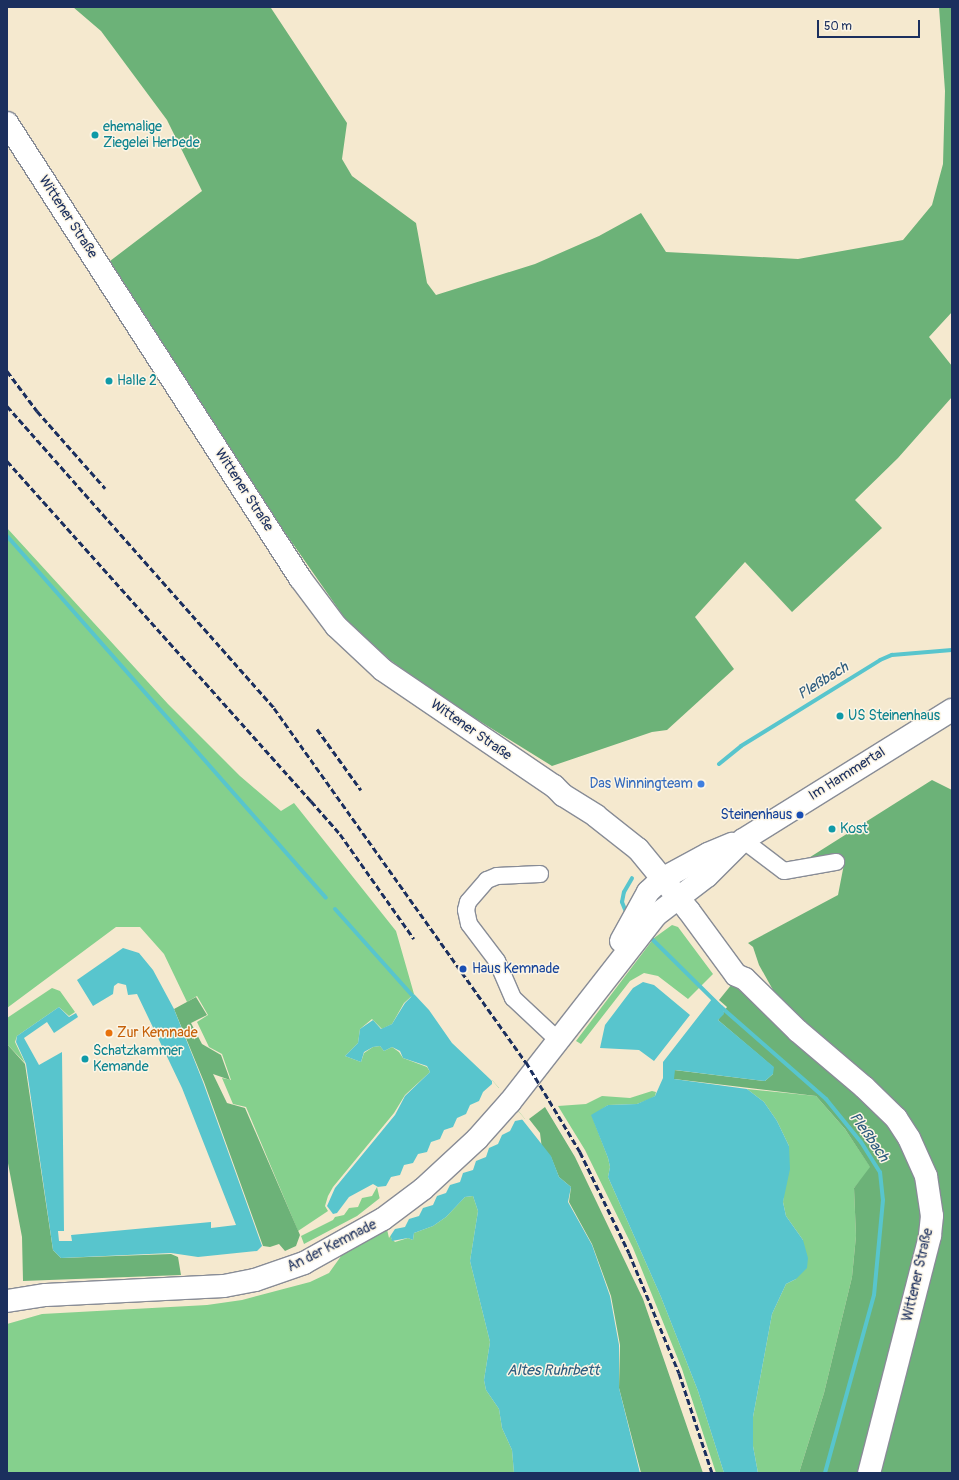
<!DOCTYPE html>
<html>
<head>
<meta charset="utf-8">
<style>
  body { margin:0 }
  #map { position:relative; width:959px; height:1480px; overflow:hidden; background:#f5e9cf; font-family:Pangolin,sans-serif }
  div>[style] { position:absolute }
  .green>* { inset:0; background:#85d08d }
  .forest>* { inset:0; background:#6cb278 }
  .water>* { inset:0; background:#58c5cd }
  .pier>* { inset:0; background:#f5e9cf }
  .stream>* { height:4px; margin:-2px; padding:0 2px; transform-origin:2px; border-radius:2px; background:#58c5cd }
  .roads { filter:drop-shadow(1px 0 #888c96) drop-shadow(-1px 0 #888c96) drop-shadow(0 1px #888c96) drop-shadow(0 -1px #888c96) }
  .minor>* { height:16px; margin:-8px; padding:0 8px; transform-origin:8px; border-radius:8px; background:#fff }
  .secondary>* { height:22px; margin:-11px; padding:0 11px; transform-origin:11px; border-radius:11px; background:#fff }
  .rail>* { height:3px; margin-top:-1.5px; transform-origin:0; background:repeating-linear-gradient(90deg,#1b2f5e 0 6px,transparent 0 9px) }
  .dots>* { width:11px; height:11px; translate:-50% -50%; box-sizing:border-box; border:2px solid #fcf5e5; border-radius:50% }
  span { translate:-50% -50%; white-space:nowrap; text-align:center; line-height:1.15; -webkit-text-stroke:3px #fcf5e5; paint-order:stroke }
  .culture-label { font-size:14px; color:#0d838f }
  .left { translate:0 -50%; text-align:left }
  .street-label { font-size:14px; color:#1b2f5e }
  .shop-label { font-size:14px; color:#366cbe }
  .right { translate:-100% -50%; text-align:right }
  .transit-label { font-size:14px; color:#164399 }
  .food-label { font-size:14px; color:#c56008 }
  .water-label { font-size:15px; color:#2d5c7f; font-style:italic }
  .frame { position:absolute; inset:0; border:8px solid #1b2f5e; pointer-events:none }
  .scale { position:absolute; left:817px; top:20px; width:103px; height:18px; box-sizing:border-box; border:2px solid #1b2f5e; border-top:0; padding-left:5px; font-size:12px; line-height:14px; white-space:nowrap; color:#1b2f5e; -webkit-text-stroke:3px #fcf5e5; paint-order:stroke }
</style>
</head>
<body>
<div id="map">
  <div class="green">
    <div style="clip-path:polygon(7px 528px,168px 704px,240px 776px,281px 811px,294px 803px,396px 931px,414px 994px,404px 1003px,392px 1024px,382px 1029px,372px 1019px,360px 1029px,358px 1043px,345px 1056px,361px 1062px,364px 1053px,373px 1047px,380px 1046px,384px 1051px,392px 1047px,399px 1052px,403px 1058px,427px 1067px,430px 1072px,405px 1095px,394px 1113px,333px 1187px,328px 1196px,325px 1206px,328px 1211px,298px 1231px,246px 1107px,233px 1104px,222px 1078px,231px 1080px,222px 1054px,209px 1047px,197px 1022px,208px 1015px,197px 996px,187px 1002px,164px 954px,140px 927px,116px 927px,7px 1008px)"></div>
    <div style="clip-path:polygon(672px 925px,678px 927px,713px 974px,688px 999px,658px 976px,644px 973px,630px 981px,581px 1044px,576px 1041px,654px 938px)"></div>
    <div style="clip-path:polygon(52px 988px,60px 991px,75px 1012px,69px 1016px,59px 1007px,17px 1036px,15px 1042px,25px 1063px,7px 1044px,7px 1018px)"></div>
    <div style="clip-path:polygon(492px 1080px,499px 1088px,422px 1165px,357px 1216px,304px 1244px,301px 1236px,333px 1220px,335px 1217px,344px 1215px,349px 1208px,358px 1207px,362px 1198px,372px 1196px,377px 1187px,382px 1187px,492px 1084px)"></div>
    <div style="clip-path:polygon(747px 1089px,816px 1096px,845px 1129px,871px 1168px,854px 1188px,856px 1236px,852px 1277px,824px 1393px,799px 1473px,758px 1473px,753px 1446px,753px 1417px,772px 1314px,786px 1284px,796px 1279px,803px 1240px,786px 1216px,783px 1202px,789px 1146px,777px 1121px,764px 1102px)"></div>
    <div style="clip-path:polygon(652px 1091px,656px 1092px,655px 1096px,650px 1099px,637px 1104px,608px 1105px,592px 1116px,608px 1158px,610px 1167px,608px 1177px,661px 1297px,698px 1391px,724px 1473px,716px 1473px,682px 1369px,633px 1248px,585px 1150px,558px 1106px,586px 1104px,602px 1096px,630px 1098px)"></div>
    <div style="clip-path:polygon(516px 1108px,525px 1119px,519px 1119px,392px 1233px,391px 1238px,395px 1242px,408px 1238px,413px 1240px,414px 1233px,433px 1226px,446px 1217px,465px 1197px,473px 1196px,478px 1211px,470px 1261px,490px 1342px,484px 1380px,486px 1390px,499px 1409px,502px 1428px,512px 1450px,514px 1473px,7px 1473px,7px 1324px,42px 1314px,207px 1305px,242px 1300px,310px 1282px,329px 1273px,344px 1252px)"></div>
  </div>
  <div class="forest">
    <div style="clip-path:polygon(73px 7px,271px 8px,347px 123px,342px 159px,352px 176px,416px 223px,427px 283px,436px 295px,535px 264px,599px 236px,641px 213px,666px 252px,798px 259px,903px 240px,932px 205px,943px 164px,945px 91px,939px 7px,952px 7px,952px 312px,929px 337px,952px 366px,952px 397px,898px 458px,855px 500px,882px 528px,792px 612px,745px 562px,695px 617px,734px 669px,667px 730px,652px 732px,552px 766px,441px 697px,390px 660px,346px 620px,277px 521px,110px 261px,202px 191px,167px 120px,101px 31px)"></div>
    <div style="clip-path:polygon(932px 780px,952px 790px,952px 1473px,877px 1473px,895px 1394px,930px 1168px,794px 1017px,773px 990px,759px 965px,753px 947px,748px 943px,838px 895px,844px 864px,832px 861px,796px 866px)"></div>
    <div style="clip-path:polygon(732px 984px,817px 1055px,891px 1125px,909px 1157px,917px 1183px,920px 1212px,919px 1247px,863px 1473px,799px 1473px,824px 1393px,852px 1277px,856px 1236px,854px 1188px,870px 1167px,845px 1129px,816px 1096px,674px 1079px,674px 1070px,765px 1081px,773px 1074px,773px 1067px,718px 1020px,727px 1007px,719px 1000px)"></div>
    <div style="clip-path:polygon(196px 997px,207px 1015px,191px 1023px,202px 1044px,221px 1055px,230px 1080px,213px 1074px,227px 1103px,245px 1108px,300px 1235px,296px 1246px,285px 1251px,279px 1244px,270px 1247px,263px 1246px,204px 1082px,174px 1009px)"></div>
    <div style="clip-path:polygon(7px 1044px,25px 1064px,53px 1250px,61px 1258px,171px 1254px,178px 1257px,181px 1275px,23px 1281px,22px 1237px,7px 1158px)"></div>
    <div style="clip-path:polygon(545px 1107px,575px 1157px,643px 1299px,703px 1473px,641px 1473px,619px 1388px,620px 1345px,611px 1296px,592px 1244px,569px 1202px,571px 1187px,559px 1177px,551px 1157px,542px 1149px,540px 1133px,529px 1119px)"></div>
  </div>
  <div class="water">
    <div style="clip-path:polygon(123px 948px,139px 953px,153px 970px,174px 1009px,203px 1082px,262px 1246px,257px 1251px,198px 1257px,171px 1253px,61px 1258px,53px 1250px,26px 1064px,16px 1042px,17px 1036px,59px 1007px,69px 1017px,76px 1013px,78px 1017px,54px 1033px,47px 1022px,24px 1038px,39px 1065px,62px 1052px,64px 1231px,58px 1231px,59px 1241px,72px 1241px,71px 1235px,211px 1222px,211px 1228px,236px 1225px,182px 1088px,137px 994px,128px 995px,126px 985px,118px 983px,114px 986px,113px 994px,93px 1006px,77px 980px)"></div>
    <div style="clip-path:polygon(643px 982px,654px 985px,690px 1015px,654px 1061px,639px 1050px,600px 1048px,605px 1025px,633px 988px)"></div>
    <div style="clip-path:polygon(414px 994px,429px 1010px,452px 1043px,491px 1080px,551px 1156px,559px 1177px,571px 1187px,568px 1202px,592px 1245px,610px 1296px,619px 1345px,619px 1388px,640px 1473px,514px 1473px,512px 1450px,502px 1428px,499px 1409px,486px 1390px,484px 1380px,490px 1342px,470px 1261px,478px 1211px,473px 1196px,465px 1197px,446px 1217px,433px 1226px,414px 1233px,413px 1240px,408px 1238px,392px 1241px,378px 1187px,373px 1184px,349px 1197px,337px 1213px,333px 1214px,327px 1206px,335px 1188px,395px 1115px,405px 1096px,430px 1072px,427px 1066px,403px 1058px,400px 1051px,392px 1047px,384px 1051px,380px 1046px,373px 1047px,364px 1052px,361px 1062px,345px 1056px,358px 1043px,360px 1029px,373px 1020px,381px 1029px,392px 1024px,405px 1003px)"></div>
    <div style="clip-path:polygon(712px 999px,723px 1009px,724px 1014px,718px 1020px,774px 1067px,773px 1074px,765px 1081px,675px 1070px,674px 1079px,747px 1089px,764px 1102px,777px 1121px,789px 1146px,790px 1169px,783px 1202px,786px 1216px,803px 1240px,808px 1258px,807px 1268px,796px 1279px,786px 1284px,772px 1314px,753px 1417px,753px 1446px,758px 1473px,724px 1473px,698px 1391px,661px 1297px,608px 1177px,610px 1167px,608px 1158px,591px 1115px,608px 1105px,637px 1104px,655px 1096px,663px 1078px,663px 1062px)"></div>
  </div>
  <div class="pier">
    <div style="clip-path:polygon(492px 1080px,525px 1119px,515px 1121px,510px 1131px,502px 1135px,498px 1144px,489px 1148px,486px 1157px,476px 1161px,473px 1170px,463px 1173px,460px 1182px,450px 1185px,446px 1193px,437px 1196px,433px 1205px,423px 1208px,419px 1216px,409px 1219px,405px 1227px,395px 1229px,389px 1238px,377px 1187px,386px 1186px,391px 1177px,400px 1175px,404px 1165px,413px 1163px,418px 1154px,427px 1152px,431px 1142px,440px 1139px,444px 1130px,453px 1127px,457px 1118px,466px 1114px,470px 1105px,479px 1101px,483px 1092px,492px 1084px)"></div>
  </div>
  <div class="stream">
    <div style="left:7px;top:536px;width:482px;rotate:48.6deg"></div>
    <div style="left:719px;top:764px;width:28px;rotate:-39deg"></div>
    <div style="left:741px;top:746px;width:163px;rotate:-31.7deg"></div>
    <div style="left:880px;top:660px;width:13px;rotate:-23deg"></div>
    <div style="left:892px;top:655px;width:60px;rotate:-4.8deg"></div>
    <div style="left:335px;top:909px;width:115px;rotate:48.2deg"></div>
    <div style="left:626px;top:912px;width:11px;rotate:-112deg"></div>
    <div style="left:622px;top:902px;width:10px;rotate:-79deg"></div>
    <div style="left:624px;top:892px;width:16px;rotate:-60deg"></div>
    <div style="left:651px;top:938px;width:98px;rotate:44.6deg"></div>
    <div style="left:721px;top:1007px;width:140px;rotate:41.2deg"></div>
    <div style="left:826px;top:1099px;width:55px;rotate:50.9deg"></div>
    <div style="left:861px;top:1142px;width:36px;rotate:58deg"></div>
    <div style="left:880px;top:1172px;width:28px;rotate:84deg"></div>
    <div style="left:883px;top:1200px;width:95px;rotate:95.4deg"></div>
    <div style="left:874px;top:1295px;width:185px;rotate:105.4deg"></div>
  </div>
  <div class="roads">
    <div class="minor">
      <div style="left:743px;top:840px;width:51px;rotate:37.1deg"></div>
      <div style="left:784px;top:871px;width:53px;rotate:-9.8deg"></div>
      <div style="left:540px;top:874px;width:43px;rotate:177.3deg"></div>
      <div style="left:497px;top:876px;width:11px;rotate:158deg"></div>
      <div style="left:487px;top:880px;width:29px;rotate:131deg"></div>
      <div style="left:468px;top:902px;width:8px;rotate:104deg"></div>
      <div style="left:466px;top:910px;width:14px;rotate:78deg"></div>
      <div style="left:469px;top:924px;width:46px;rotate:52.9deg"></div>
      <div style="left:497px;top:961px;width:40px;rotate:66.6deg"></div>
      <div style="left:513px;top:998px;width:63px;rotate:43.1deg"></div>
    </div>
    <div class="secondary">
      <div style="left:7px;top:123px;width:541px;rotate:57.22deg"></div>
      <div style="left:300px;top:578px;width:60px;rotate:53.1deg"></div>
      <div style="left:336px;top:626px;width:64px;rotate:43.1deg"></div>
      <div style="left:383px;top:670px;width:207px;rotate:34.2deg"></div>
      <div style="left:554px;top:786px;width:13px;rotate:45deg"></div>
      <div style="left:563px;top:795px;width:39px;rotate:32deg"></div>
      <div style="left:596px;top:816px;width:53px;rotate:38.2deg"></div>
      <div style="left:638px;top:849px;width:80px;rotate:50.6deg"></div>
      <div style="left:689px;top:911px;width:79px;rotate:53.7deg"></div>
      <div style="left:736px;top:975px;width:10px;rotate:24deg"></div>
      <div style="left:745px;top:979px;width:74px;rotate:44.5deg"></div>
      <div style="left:798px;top:1031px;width:87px;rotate:40.3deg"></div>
      <div style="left:864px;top:1087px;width:45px;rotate:44.1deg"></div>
      <div style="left:896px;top:1118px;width:24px;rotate:57deg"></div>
      <div style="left:909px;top:1138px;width:42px;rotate:65.9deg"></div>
      <div style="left:926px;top:1176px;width:40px;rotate:81.5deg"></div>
      <div style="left:932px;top:1216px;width:20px;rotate:96deg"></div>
      <div style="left:930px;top:1236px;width:245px;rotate:104.4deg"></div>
      <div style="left:621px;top:941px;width:56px;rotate:-61.1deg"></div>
      <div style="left:648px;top:892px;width:19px;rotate:-43deg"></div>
      <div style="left:662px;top:879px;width:52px;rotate:-28.5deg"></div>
      <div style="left:708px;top:854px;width:26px;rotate:-23deg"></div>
      <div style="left:7px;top:1301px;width:39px;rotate:-9deg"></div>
      <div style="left:46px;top:1295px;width:178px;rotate:-2.9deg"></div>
      <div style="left:224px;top:1286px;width:32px;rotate:-11deg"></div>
      <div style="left:255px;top:1280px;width:52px;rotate:-19.1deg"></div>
      <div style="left:304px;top:1263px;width:90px;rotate:-29.1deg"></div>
      <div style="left:383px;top:1219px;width:50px;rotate:-36.9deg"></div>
      <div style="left:423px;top:1189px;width:74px;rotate:-42.8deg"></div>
      <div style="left:477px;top:1139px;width:50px;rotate:-48.3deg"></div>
      <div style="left:510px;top:1102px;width:237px;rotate:-52deg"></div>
      <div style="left:656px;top:915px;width:64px;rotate:-37.4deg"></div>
      <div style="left:707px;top:876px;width:51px;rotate:-45deg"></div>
      <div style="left:743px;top:840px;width:246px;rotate:-31.9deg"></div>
    </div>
  </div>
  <div class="rail">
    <div style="left:7px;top:371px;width:50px;rotate:53.1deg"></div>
    <div style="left:37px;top:411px;width:103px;rotate:48.6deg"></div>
    <div style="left:7px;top:406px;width:403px;rotate:48.5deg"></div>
    <div style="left:274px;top:708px;width:435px;rotate:54.6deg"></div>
    <div style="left:526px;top:1062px;width:105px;rotate:59deg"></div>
    <div style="left:580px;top:1152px;width:112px;rotate:64.1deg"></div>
    <div style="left:629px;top:1253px;width:130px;rotate:67.4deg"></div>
    <div style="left:679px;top:1373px;width:105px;rotate:71.7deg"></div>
    <div style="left:7px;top:461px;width:456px;rotate:48.2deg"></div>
    <div style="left:311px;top:801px;width:44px;rotate:48.7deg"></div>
    <div style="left:340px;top:834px;width:128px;rotate:54.8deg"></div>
    <div style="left:317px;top:729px;width:75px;rotate:54.2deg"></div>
  </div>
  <div class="dots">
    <div style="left:95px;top:135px;background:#0f9aa8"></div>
    <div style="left:109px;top:381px;background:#0f9aa8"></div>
    <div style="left:840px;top:716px;background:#0f9aa8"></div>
    <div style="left:701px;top:784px;background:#3f7fe0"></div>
    <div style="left:800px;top:815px;background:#1a4fb4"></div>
    <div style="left:832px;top:829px;background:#0f9aa8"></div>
    <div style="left:463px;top:969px;background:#1a4fb4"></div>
    <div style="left:109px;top:1033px;background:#e8710a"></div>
    <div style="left:85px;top:1059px;background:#0f9aa8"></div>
  </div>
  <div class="culture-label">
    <span class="left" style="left:103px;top:135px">ehemalige<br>Ziegelei Herbede</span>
    <span class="left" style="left:117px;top:381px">Halle 2</span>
    <span class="left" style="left:848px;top:716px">US Steinenhaus</span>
    <span class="left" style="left:840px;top:829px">Kost</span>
    <span class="left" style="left:93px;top:1059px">Schatzkammer<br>Kemande</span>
  </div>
  <div class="street-label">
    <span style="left:68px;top:217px;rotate:57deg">Wittener Straße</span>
    <span style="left:244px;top:490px;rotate:57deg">Wittener Straße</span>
    <span style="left:471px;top:730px;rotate:35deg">Wittener Straße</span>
    <span style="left:847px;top:774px;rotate:-32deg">Im Hammertal</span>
    <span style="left:332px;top:1246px;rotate:-27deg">An der Kemnade</span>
    <span style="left:918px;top:1275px;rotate:-77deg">Wittener Straße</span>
  </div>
  <div class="shop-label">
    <span class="right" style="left:693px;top:784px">Das Winningteam</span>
  </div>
  <div class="transit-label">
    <span class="right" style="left:792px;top:815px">Steinenhaus</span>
    <span class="left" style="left:472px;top:969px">Haus Kemnade</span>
  </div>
  <div class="food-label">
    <span class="left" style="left:117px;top:1033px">Zur Kemnade</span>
  </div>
  <div class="water-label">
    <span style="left:823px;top:681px;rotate:-32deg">Pleßbach</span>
    <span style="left:869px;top:1137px;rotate:55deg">Pleßbach</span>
    <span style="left:553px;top:1371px">Altes Ruhrbett</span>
  </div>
  <div class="frame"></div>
  <div class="scale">50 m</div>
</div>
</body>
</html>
